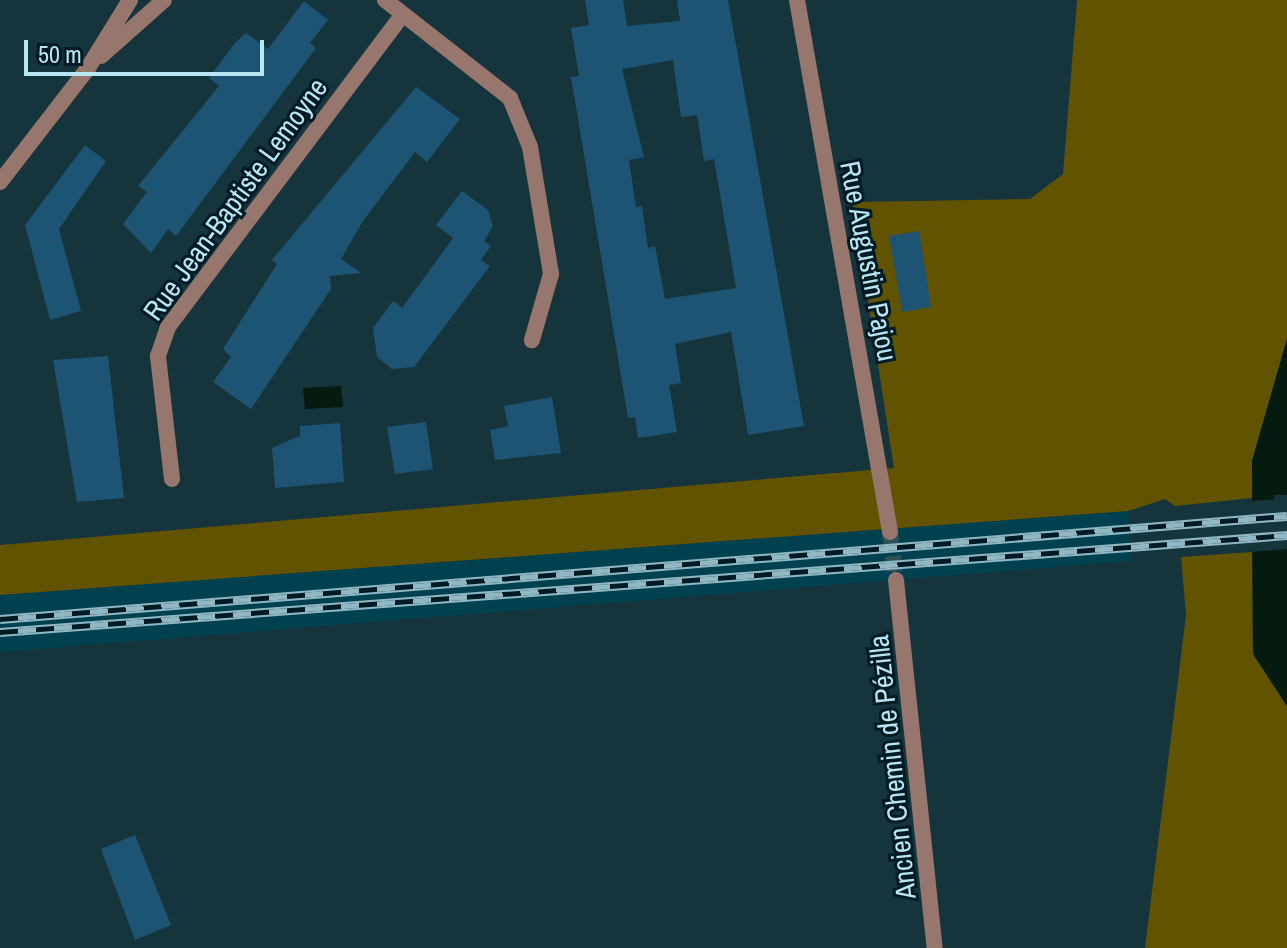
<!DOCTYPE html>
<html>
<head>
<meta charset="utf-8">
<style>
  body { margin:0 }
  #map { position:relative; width:1287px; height:948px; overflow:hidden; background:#16343c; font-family:"Archivo Narrow",sans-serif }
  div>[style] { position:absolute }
  .built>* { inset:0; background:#00414f }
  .green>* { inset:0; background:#615300 }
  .water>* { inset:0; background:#051b0f }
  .pier>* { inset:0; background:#16343c }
  .building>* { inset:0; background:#1e5473 }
  .minor-tunnel>* { height:16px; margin-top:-8px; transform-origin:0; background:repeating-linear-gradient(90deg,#2f4f57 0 16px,transparent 0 24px) }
  .minor>* { height:16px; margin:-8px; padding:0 8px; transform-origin:8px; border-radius:8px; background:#97776d }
  .rail>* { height:9px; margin-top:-4.5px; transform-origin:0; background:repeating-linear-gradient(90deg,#001b23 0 18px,#90b7c3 0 36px); box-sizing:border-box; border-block:2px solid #90b7c3 }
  span { translate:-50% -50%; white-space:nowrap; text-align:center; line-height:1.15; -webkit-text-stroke:6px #001b23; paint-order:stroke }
  .street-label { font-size:28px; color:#bae5f2 }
  .scale { position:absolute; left:24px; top:40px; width:240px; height:36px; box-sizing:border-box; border:4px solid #bae5f2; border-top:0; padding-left:10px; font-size:24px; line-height:28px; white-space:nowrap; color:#bae5f2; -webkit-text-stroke:6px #001b23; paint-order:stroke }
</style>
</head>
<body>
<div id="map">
  <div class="built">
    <div style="clip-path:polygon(1128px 511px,1131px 561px,0 652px,0 595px)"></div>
  </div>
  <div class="green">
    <div style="clip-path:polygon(1077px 0,1287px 0,1287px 339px,1252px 461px,1252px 498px,1175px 506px,1165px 499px,1128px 511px,0 595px,0 545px,894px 468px,853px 202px,1030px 199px,1063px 174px)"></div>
    <div style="clip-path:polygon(1252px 552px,1253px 653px,1287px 706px,1287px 948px,1145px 948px,1186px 615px,1181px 557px)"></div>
  </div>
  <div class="water">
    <div style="clip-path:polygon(1287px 339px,1287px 495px,1274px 495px,1278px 544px,1287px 547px,1287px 706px,1253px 654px,1252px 461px)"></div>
    <div style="clip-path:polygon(341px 386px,343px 407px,305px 409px,303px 388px)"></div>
  </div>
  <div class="pier">
    <div style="clip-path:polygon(1279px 499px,1287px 549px,1248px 552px,1248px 501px)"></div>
  </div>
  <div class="building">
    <div style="clip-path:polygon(evenodd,585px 0,623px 0,627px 26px,680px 21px,677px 0,728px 0,804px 426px,748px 435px,731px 332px,675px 344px,681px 383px,669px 385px,677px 432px,638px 438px,635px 417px,628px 418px,571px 77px,579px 76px,571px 28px,589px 25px,585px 0,673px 60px,681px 117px,697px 115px,704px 161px,714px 159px,736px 288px,665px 299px,655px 246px,648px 248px,642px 206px,636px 207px,629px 160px,644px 157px,622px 69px,673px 60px)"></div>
    <div style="clip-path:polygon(304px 1px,328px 20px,310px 43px,316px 48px,176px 236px,168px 229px,151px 253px,123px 224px,147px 192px,138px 186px,219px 86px,209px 78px,234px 44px,246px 33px,268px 49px)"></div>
    <div style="clip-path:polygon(416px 87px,460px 119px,427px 162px,415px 152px,363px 221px,341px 259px,361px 273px,330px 276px,331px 289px,251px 409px,213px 382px,231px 357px,223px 349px,277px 264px,272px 260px)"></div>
    <div style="clip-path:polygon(85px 145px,106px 161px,59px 229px,81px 311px,50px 320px,25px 225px)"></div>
    <div style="clip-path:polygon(462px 191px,488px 210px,493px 226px,484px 241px,491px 246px,481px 260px,490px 266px,414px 367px,392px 369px,377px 357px,373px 328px,393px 301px,402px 308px,453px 238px,436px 225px)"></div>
    <div style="clip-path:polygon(919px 231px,931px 307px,902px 312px,889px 236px)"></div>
    <div style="clip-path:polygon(108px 356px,124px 498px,77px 502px,53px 360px)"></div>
    <div style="clip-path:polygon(552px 397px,561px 453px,495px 460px,490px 430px,508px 426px,504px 406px)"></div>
    <div style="clip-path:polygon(426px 422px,433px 469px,395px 474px,387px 427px)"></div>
    <div style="clip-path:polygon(340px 423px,344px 482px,275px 488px,272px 448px,300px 436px,300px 426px)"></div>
    <div style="clip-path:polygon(135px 835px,171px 925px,135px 940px,101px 849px)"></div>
  </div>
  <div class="minor-tunnel">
    <div style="left:890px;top:532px;width:48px;rotate:82.9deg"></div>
  </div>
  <div class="minor">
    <div style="left:385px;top:0;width:159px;rotate:38.1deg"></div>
    <div style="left:510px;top:98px;width:53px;rotate:67.8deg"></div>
    <div style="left:530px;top:147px;width:129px;rotate:80.6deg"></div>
    <div style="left:551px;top:274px;width:69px;rotate:106.1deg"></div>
    <div style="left:797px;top:0;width:540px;rotate:80.08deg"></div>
    <div style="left:101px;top:56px;width:84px;rotate:-41.6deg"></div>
    <div style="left:0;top:182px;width:144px;rotate:-52.3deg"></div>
    <div style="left:88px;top:68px;width:80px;rotate:-58.3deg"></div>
    <div style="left:172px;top:479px;width:124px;rotate:-96.5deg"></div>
    <div style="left:158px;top:356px;width:31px;rotate:-71deg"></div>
    <div style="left:168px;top:327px;width:391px;rotate:-53.1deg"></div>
    <div style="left:896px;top:580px;width:370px;rotate:84deg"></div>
  </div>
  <div class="rail">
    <div style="left:0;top:619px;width:1291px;rotate:-4.58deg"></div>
    <div style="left:0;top:632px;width:1291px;rotate:-4.31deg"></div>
  </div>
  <div class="street-label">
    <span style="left:235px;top:199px;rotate:-54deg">Rue Jean-Baptiste Lemoyne</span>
    <span style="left:869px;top:261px;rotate:79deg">Rue Augustin Pajou</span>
    <span style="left:892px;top:767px;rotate:-96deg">Ancien Chemin de Pézilla</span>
  </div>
  <div class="scale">50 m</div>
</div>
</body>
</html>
